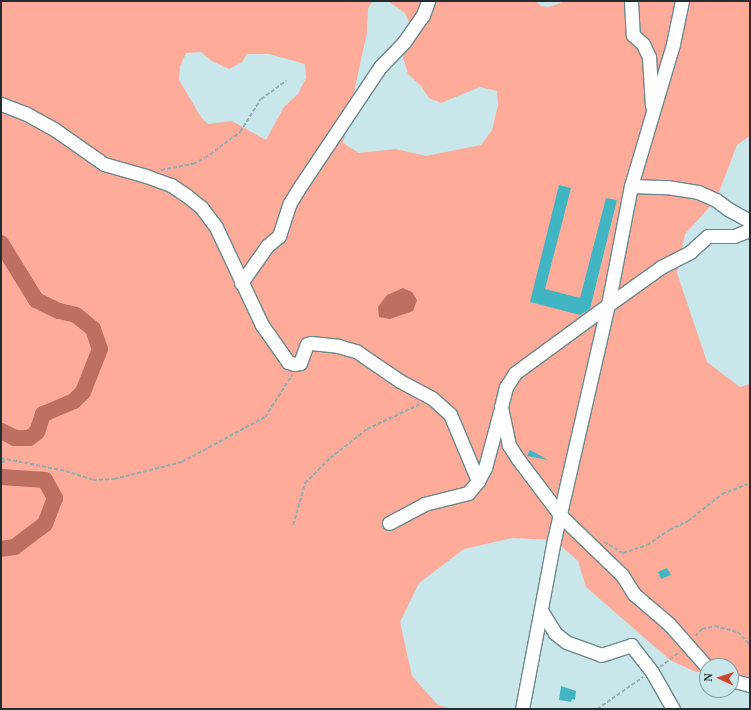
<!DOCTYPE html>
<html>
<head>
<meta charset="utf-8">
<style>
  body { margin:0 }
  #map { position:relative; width:751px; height:710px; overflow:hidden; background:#c9e7ea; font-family:"PT Serif",serif }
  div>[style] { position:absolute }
  .green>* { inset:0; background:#ffab9a }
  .water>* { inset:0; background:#bd6f60 }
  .river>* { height:16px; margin:-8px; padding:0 8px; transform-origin:8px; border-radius:8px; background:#bd6f60 }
  .building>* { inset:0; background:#42b5c2 }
  .path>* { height:1.5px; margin-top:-0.75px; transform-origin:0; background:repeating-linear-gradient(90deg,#94acaf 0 4px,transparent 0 6px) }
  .roads { filter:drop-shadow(1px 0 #6c888c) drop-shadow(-1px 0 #6c888c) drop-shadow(0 1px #6c888c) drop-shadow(0 -1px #6c888c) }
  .minor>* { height:13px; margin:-6.5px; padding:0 6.5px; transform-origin:6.5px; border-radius:6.5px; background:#fff }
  span { translate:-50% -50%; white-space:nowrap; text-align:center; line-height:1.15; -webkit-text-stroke:3px #c9e7ea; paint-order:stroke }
  .frame { position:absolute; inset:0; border:2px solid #222d2f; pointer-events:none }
  .north { position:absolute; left:699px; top:658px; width:40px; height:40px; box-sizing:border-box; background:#c9e7ea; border:1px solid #869d9f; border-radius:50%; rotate:273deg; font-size:11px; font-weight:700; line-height:16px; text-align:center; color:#222d2f }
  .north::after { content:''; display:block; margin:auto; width:14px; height:18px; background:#d1452e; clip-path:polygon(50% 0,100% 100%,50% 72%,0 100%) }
</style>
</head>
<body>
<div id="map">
  <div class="green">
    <div style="clip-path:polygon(evenodd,1px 1px,373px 1px,368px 8px,367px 32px,343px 143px,359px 153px,396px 149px,426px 156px,481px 145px,492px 130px,498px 105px,497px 91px,480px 87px,441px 103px,429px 98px,421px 86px,408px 74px,403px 57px,412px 29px,405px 13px,388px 1px,536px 1px,541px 6px,549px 7px,565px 1px,750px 1px,750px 136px,737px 145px,716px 200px,685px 234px,677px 273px,707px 362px,740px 387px,750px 384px,750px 692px,731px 683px,731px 666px,707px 666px,707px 672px,696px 672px,670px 660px,586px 587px,578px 561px,554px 540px,512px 538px,464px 549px,419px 583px,400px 622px,412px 676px,438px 705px,453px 709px,1px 709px,1px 1px,201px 52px,212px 61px,229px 69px,242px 62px,247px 54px,269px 54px,305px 64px,306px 78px,298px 94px,284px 107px,266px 140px,232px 121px,208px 124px,201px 117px,179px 80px,180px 67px,186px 53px,201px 52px)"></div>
  </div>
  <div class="water">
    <div style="clip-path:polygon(403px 288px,412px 292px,417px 300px,413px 311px,390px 319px,379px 317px,378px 307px,387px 295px)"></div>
  </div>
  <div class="river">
    <div style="left:1px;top:243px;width:67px;rotate:58.4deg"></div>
    <div style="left:36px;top:300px;width:25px;rotate:26deg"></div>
    <div style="left:59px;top:311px;width:17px;rotate:13deg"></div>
    <div style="left:76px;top:315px;width:22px;rotate:39deg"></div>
    <div style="left:93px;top:329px;width:21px;rotate:71deg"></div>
    <div style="left:100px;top:349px;width:46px;rotate:111.6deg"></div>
    <div style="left:83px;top:392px;width:13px;rotate:135deg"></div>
    <div style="left:74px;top:401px;width:34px;rotate:157deg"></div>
    <div style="left:43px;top:414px;width:19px;rotate:108deg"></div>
    <div style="left:37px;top:432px;width:10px;rotate:143deg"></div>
    <div style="left:29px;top:438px;width:14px;rotate:180deg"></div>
    <div style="left:15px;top:438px;width:16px;rotate:-153deg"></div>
    <div style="left:1px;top:477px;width:44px;rotate:3.9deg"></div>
    <div style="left:45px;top:480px;width:21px;rotate:61deg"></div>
    <div style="left:55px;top:498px;width:28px;rotate:111deg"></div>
    <div style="left:45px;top:524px;width:38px;rotate:143deg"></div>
    <div style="left:15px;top:547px;width:14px;rotate:172deg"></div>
  </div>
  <div class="building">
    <div style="clip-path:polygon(559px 185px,571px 188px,545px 289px,580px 298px,606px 198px,617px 200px,590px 309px,580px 315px,530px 302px)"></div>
    <div style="clip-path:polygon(530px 450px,548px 460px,527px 456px)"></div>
    <div style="clip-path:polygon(667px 568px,671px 575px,661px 579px,658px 572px)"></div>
    <div style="clip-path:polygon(561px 686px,576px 691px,575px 700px,572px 699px,571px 702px,559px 700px)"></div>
  </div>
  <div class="path">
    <div style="left:161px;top:170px;width:33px;rotate:-11deg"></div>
    <div style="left:193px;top:164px;width:13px;rotate:-27deg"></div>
    <div style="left:205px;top:158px;width:44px;rotate:-36.6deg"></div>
    <div style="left:240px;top:132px;width:39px;rotate:-58deg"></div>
    <div style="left:261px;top:99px;width:31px;rotate:-36deg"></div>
    <div style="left:1px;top:458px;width:66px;rotate:11.3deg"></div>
    <div style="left:66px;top:471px;width:28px;rotate:18deg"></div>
    <div style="left:93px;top:480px;width:21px;rotate:-3deg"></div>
    <div style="left:114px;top:479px;width:70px;rotate:-14deg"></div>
    <div style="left:182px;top:462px;width:94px;rotate:-28.5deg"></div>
    <div style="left:265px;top:417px;width:50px;rotate:-57.3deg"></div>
    <div style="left:1px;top:462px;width:6px;rotate:-9deg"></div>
    <div style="left:293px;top:525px;width:44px;rotate:-74.1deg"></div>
    <div style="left:305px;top:483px;width:35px;rotate:-45deg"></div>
    <div style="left:330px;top:458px;width:47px;rotate:-38.1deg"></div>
    <div style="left:367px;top:429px;width:59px;rotate:-25.3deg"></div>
    <div style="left:604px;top:542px;width:22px;rotate:30deg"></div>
    <div style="left:623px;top:553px;width:25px;rotate:-18deg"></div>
    <div style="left:647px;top:545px;width:27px;rotate:-34deg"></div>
    <div style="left:669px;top:530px;width:21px;rotate:-25deg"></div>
    <div style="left:688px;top:521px;width:43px;rotate:-38.5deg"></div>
    <div style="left:722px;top:494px;width:30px;rotate:-21deg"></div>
    <div style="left:695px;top:636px;width:10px;rotate:-45deg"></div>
    <div style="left:702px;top:629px;width:13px;rotate:-13deg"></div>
    <div style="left:715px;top:626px;width:24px;rotate:15deg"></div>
    <div style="left:738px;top:632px;width:18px;rotate:47deg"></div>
    <div style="left:660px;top:667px;width:24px;rotate:-38deg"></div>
    <div style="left:597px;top:709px;width:56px;rotate:-34.8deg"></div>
  </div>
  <div class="roads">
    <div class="minor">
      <div style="left:631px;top:1px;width:34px;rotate:87deg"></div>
      <div style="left:633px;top:35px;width:13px;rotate:42deg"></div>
      <div style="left:643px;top:44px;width:14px;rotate:65deg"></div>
      <div style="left:649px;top:57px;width:49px;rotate:86.5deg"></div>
      <div style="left:1px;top:104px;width:26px;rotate:21deg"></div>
      <div style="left:25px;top:113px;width:33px;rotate:29deg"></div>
      <div style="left:54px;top:129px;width:61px;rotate:35deg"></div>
      <div style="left:104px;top:164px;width:44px;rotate:15.9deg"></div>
      <div style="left:146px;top:176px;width:27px;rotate:20deg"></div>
      <div style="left:171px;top:185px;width:18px;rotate:34deg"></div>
      <div style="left:186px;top:195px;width:19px;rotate:39deg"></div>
      <div style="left:201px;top:207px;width:25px;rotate:53deg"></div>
      <div style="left:216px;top:227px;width:108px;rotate:64.9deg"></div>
      <div style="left:262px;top:325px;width:45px;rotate:54.9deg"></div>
      <div style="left:288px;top:362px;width:6px;rotate:18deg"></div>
      <div style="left:294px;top:364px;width:6px;rotate:-9deg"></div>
      <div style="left:300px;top:363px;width:20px;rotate:-70deg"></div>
      <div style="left:307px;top:344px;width:4px;rotate:-14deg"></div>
      <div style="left:311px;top:343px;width:27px;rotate:6deg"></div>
      <div style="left:338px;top:346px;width:19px;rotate:16deg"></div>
      <div style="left:356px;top:351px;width:53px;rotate:34.3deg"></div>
      <div style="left:400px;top:381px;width:36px;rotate:28deg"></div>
      <div style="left:432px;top:398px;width:24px;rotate:42deg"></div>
      <div style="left:450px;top:414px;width:73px;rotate:67.3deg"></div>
      <div style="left:631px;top:186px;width:36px;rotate:2deg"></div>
      <div style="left:667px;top:187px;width:31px;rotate:9deg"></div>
      <div style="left:698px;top:192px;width:20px;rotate:24deg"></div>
      <div style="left:716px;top:200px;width:15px;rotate:37deg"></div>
      <div style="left:728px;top:209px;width:25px;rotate:29deg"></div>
      <div style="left:241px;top:283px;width:45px;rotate:-54.9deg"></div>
      <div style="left:267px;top:246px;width:16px;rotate:-40deg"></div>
      <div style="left:279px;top:236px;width:35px;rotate:-72deg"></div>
      <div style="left:290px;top:203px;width:21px;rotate:-59deg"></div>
      <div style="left:301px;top:185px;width:142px;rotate:-56.2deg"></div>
      <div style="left:380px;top:67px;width:35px;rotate:-46deg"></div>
      <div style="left:404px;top:42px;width:33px;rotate:-55deg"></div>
      <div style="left:423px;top:15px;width:15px;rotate:-70deg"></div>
      <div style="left:389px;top:523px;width:40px;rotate:-28deg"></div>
      <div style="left:424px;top:504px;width:45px;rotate:-14deg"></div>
      <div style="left:468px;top:493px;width:16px;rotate:-50deg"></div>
      <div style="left:478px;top:481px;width:15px;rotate:-62deg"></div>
      <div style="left:485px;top:468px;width:58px;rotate:-75deg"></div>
      <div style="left:542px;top:612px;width:25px;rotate:58deg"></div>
      <div style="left:555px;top:633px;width:14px;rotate:39deg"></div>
      <div style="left:566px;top:642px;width:37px;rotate:20deg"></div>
      <div style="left:601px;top:655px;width:32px;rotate:-18deg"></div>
      <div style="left:631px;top:645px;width:34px;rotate:52deg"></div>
      <div style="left:652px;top:672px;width:43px;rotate:60.4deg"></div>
      <div style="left:707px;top:667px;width:57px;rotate:-131.5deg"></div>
      <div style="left:669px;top:624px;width:46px;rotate:-139.4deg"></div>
      <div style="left:634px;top:594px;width:22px;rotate:-122deg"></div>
      <div style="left:622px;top:575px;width:85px;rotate:-136deg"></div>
      <div style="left:561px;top:516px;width:71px;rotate:-127deg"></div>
      <div style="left:518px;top:459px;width:17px;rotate:-123deg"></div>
      <div style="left:509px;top:445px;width:39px;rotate:-102deg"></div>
      <div style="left:501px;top:407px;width:21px;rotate:-76deg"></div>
      <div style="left:506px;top:387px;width:17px;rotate:-57deg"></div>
      <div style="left:515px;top:373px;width:115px;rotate:-36.2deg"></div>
      <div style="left:608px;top:305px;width:65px;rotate:-35.6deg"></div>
      <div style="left:661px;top:267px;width:33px;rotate:-27deg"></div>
      <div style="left:690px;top:252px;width:24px;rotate:-42deg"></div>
      <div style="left:708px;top:236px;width:26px"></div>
      <div style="left:734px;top:236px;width:17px;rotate:-21deg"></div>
      <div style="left:731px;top:680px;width:20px;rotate:15deg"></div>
      <div style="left:522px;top:709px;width:172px;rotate:-79.3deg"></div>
      <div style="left:554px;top:540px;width:241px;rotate:-77.1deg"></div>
      <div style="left:608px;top:305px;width:121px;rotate:-79.1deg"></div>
      <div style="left:631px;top:186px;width:148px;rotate:-73.5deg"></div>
      <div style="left:673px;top:44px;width:44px;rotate:-78.2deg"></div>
    </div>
  </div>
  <div class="frame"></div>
  <div class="north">N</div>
</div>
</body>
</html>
